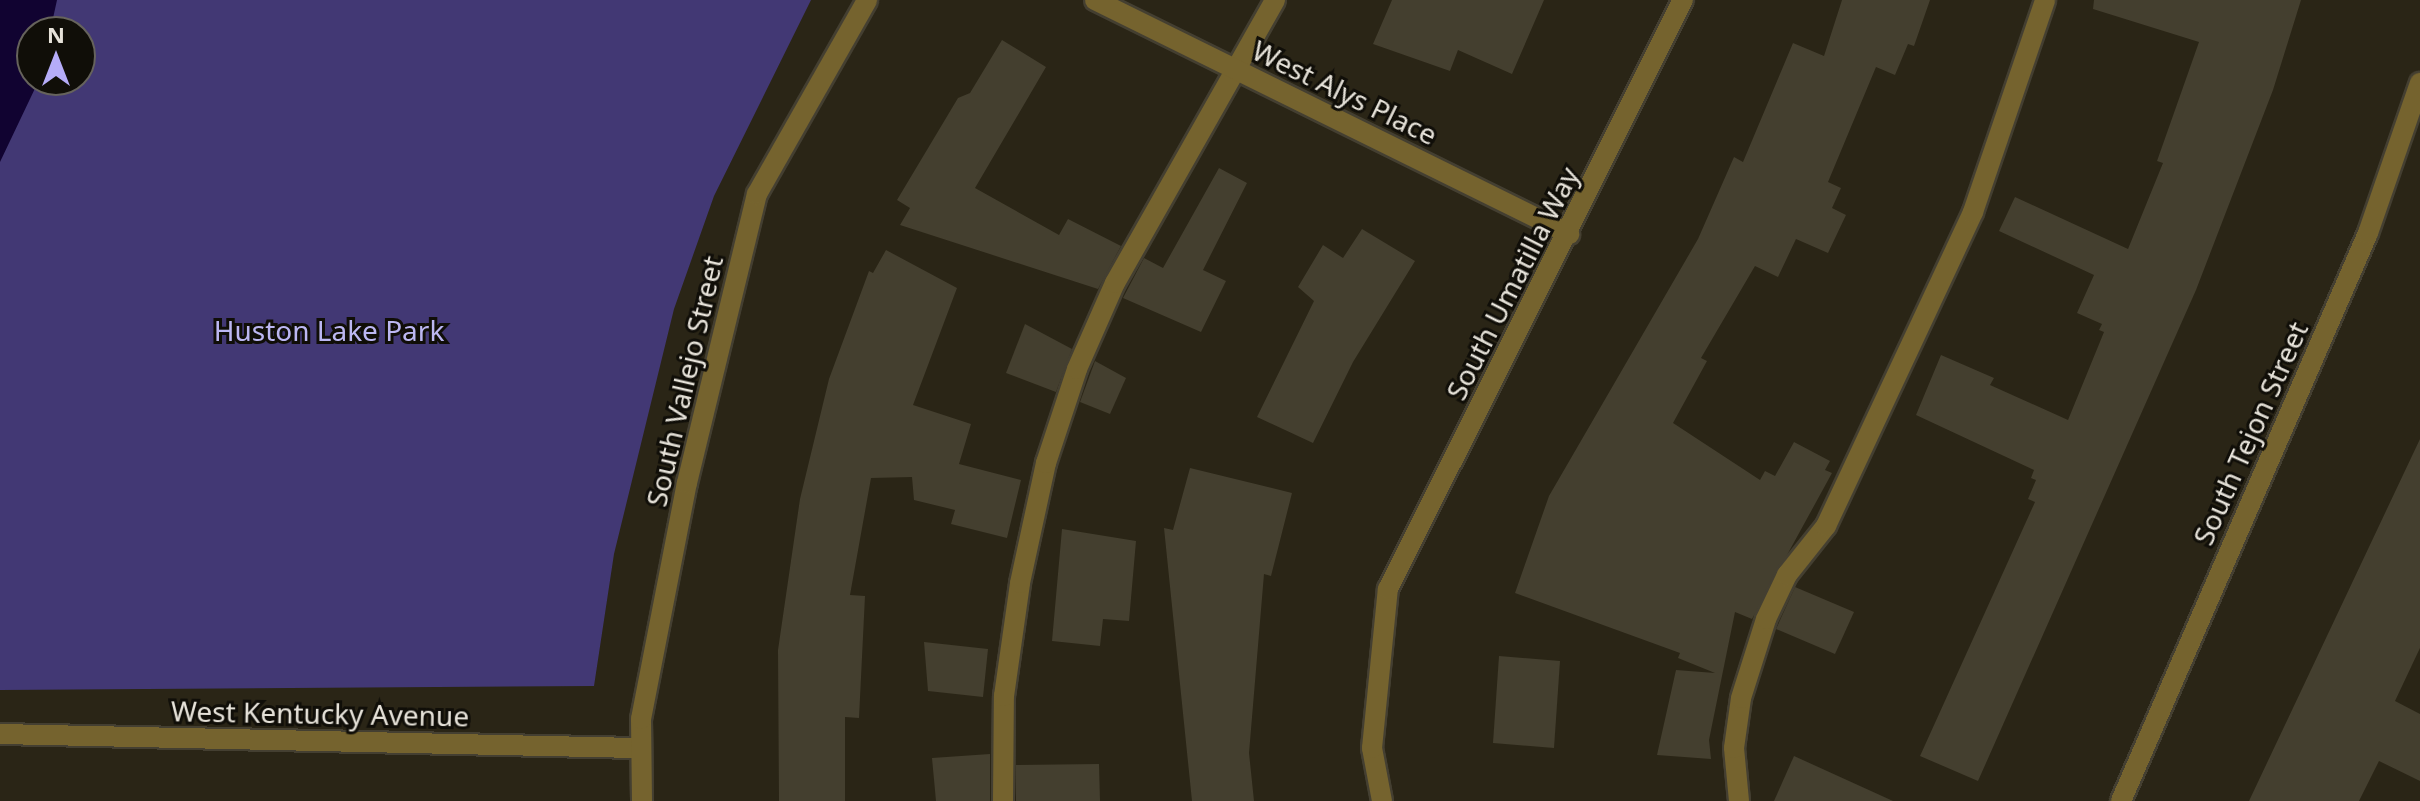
<!DOCTYPE html>
<html>
<head>
<meta charset="utf-8">
<style>
  body { margin:0 }
  #map { position:relative; width:2420px; height:801px; overflow:hidden; background:#2a2516; font-family:"Noto Sans",sans-serif }
  div>[style] { position:absolute }
  .green>* { inset:0; background:#423874 }
  .water>* { inset:0; background:#110331 }
  .building>* { inset:0; background:#443f2f }
  .roads { filter:drop-shadow(2px 0 #443f31) drop-shadow(-2px 0 #443f31) drop-shadow(0 2px #443f31) drop-shadow(0 -2px #443f31) }
  .service>* { height:20px; margin:-10px; padding:0 10px; transform-origin:10px; border-radius:10px; background:#75632e }
  .minor>* { height:20px; margin:-10px; padding:0 10px; transform-origin:10px; border-radius:10px; background:#75632e }
  .tertiary>* { height:20px; margin:-10px; padding:0 10px; transform-origin:10px; border-radius:10px; background:#75632e }
  span { translate:-50% -50%; white-space:nowrap; text-align:center; line-height:1.15; -webkit-text-stroke:6px #100e08; paint-order:stroke }
  .street-label { font-size:28px; color:#e6e2d9 }
  .park-label { font-size:28px; color:#bcb7f2 }
  .north { position:absolute; left:16px; top:16px; width:80px; height:80px; box-sizing:border-box; background:#100e08; border:2px solid #66635c; border-radius:50%; rotate:0deg; font-size:22px; font-weight:700; line-height:32px; text-align:center; color:#e6e2d9 }
  .north::after { content:''; display:block; margin:auto; width:28px; height:36px; background:#b5acf8; clip-path:polygon(50% 0,100% 100%,50% 72%,0 100%) }
</style>
</head>
<body>
<div id="map">
  <div class="green">
    <div style="clip-path:polygon(evenodd,0 0,811px 0,714px 196px,674px 309px,614px 554px,594px 686px,0 690px,0 0,32px 32px,80px 32px,80px 80px,32px 80px,32px 32px)"></div>
  </div>
  <div class="water">
    <div style="clip-path:polygon(0 0,57px 0,50px 32px,32px 32px,32px 80px,39px 80px,0 162px)"></div>
  </div>
  <div class="building">
    <div style="clip-path:polygon(1392px 0,1544px 0,1512px 74px,1458px 50px,1450px 71px,1373px 44px)"></div>
    <div style="clip-path:polygon(1842px 0,1930px 0,1914px 46px,1908px 44px,1895px 75px,1876px 67px,1828px 182px,1841px 188px,1832px 208px,1846px 215px,1828px 253px,1796px 239px,1778px 277px,1755px 266px,1701px 358px,1707px 361px,1673px 423px,1760px 480px,1765px 471px,1775px 476px,1794px 442px,1830px 461px,1825px 470px,1832px 473px,1752px 619px,1735px 612px,1709px 740px,1711px 759px,1657px 755px,1676px 670px,1715px 673px,1678px 658px,1680px 653px,1515px 593px,1549px 496px,1698px 239px,1734px 157px,1743px 162px,1793px 43px,1824px 56px)"></div>
    <div style="clip-path:polygon(2094px 0,2301px 0,2273px 90px,2196px 290px,1978px 781px,1920px 756px,2035px 502px,2028px 499px,2036px 480px,2031px 478px,2034px 470px,1916px 415px,1941px 355px,1994px 378px,1990px 385px,2068px 420px,2104px 332px,2099px 330px,2102px 324px,2077px 313px,2094px 275px,1999px 231px,2015px 197px,2128px 249px,2163px 163px,2157px 161px,2199px 42px,2093px 9px)"></div>
    <div style="clip-path:polygon(1002px 40px,1046px 67px,975px 188px,1059px 235px,1068px 219px,1121px 246px,1098px 289px,900px 225px,910px 208px,897px 200px,958px 98px,970px 93px)"></div>
    <div style="clip-path:polygon(1219px 168px,1247px 183px,1203px 270px,1226px 281px,1201px 332px,1123px 298px,1144px 258px,1163px 268px)"></div>
    <div style="clip-path:polygon(1362px 229px,1415px 261px,1353px 362px,1313px 443px,1257px 417px,1314px 301px,1298px 287px,1323px 245px,1343px 258px)"></div>
    <div style="clip-path:polygon(886px 250px,957px 288px,913px 405px,971px 424px,959px 464px,1021px 480px,1007px 538px,951px 524px,955px 510px,914px 500px,912px 477px,871px 478px,850px 595px,865px 596px,859px 718px,845px 717px,845px 801px,779px 801px,778px 650px,800px 499px,829px 379px,869px 271px,873px 273px)"></div>
    <div style="clip-path:polygon(1025px 324px,1072px 349px,1056px 392px,1006px 373px)"></div>
    <div style="clip-path:polygon(1095px 361px,1126px 378px,1110px 414px,1080px 402px)"></div>
    <div style="clip-path:polygon(2420px 439px,2420px 648px,2395px 701px,2420px 714px,2420px 781px,2379px 761px,2359px 801px,2249px 801px)"></div>
    <div style="clip-path:polygon(1190px 468px,1292px 493px,1271px 576px,1264px 574px,1249px 753px,1254px 801px,1192px 801px,1164px 528px,1173px 530px)"></div>
    <div style="clip-path:polygon(1062px 529px,1136px 541px,1129px 621px,1103px 619px,1100px 646px,1052px 641px)"></div>
    <div style="clip-path:polygon(1795px 587px,1854px 612px,1835px 654px,1776px 629px)"></div>
    <div style="clip-path:polygon(924px 642px,988px 649px,983px 697px,928px 691px)"></div>
    <div style="clip-path:polygon(1499px 656px,1560px 661px,1554px 748px,1493px 743px)"></div>
    <div style="clip-path:polygon(990px 754px,990px 801px,936px 801px,932px 758px)"></div>
    <div style="clip-path:polygon(1794px 756px,1893px 801px,1774px 801px)"></div>
    <div style="clip-path:polygon(1099px 764px,1100px 801px,1016px 801px,1016px 765px)"></div>
  </div>
  <div class="roads">
    <div class="service">
      <div style="left:1003px;top:801px;width:105px;rotate:-89.5deg"></div>
      <div style="left:1004px;top:696px;width:114px;rotate:-81.9deg"></div>
      <div style="left:1020px;top:583px;width:123px;rotate:-77.8deg"></div>
      <div style="left:1046px;top:463px;width:99px;rotate:-71.7deg"></div>
      <div style="left:1077px;top:369px;width:94px;rotate:-66.2deg"></div>
      <div style="left:1115px;top:283px;width:325px;rotate:-60.5deg"></div>
      <div style="left:1739px;top:801px;width:53px;rotate:-95.4deg"></div>
      <div style="left:1734px;top:748px;width:50px;rotate:-82deg"></div>
      <div style="left:1741px;top:698px;width:83px;rotate:-72.4deg"></div>
      <div style="left:1766px;top:619px;width:49px;rotate:-64.5deg"></div>
      <div style="left:1787px;top:575px;width:63px;rotate:-51.5deg"></div>
      <div style="left:1826px;top:526px;width:347px;rotate:-64.9deg"></div>
      <div style="left:1973px;top:212px;width:224px;rotate:-71.2deg"></div>
    </div>
    <div class="minor">
      <div style="left:1095px;top:0;width:529px;rotate:26.27deg"></div>
      <div style="left:0;top:734px;width:638px;rotate:1.26deg"></div>
      <div style="left:642px;top:801px;width:82px;rotate:-90.7deg"></div>
      <div style="left:641px;top:719px;width:240px;rotate:-79deg"></div>
      <div style="left:687px;top:483px;width:297px;rotate:-76.4deg"></div>
      <div style="left:757px;top:194px;width:223px;rotate:-60.4deg"></div>
      <div style="left:1382px;top:801px;width:54px;rotate:-100.7deg"></div>
      <div style="left:1372px;top:748px;width:160px;rotate:-84.3deg"></div>
      <div style="left:1388px;top:589px;width:659px;rotate:-63.4deg"></div>
    </div>
    <div class="tertiary">
      <div style="left:2121px;top:801px;width:619px;rotate:-66.5deg"></div>
      <div style="left:2368px;top:233px;width:159px;rotate:-70.9deg"></div>
    </div>
  </div>
  <div class="street-label">
    <span style="left:1345px;top:92px;rotate:26deg">West Alys Place</span>
    <span style="left:1512px;top:283px;rotate:-63deg">South Umatilla Way</span>
    <span style="left:684px;top:381px;rotate:-77deg">South Vallejo Street</span>
    <span style="left:2250px;top:433px;rotate:-66deg">South Tejon Street</span>
    <span style="left:320px;top:713px;rotate:1deg">West Kentucky Avenue</span>
  </div>
  <div class="park-label">
    <span style="left:329px;top:330px">Huston Lake Park</span>
  </div>
  <div class="north">N</div>
</div>
</body>
</html>
